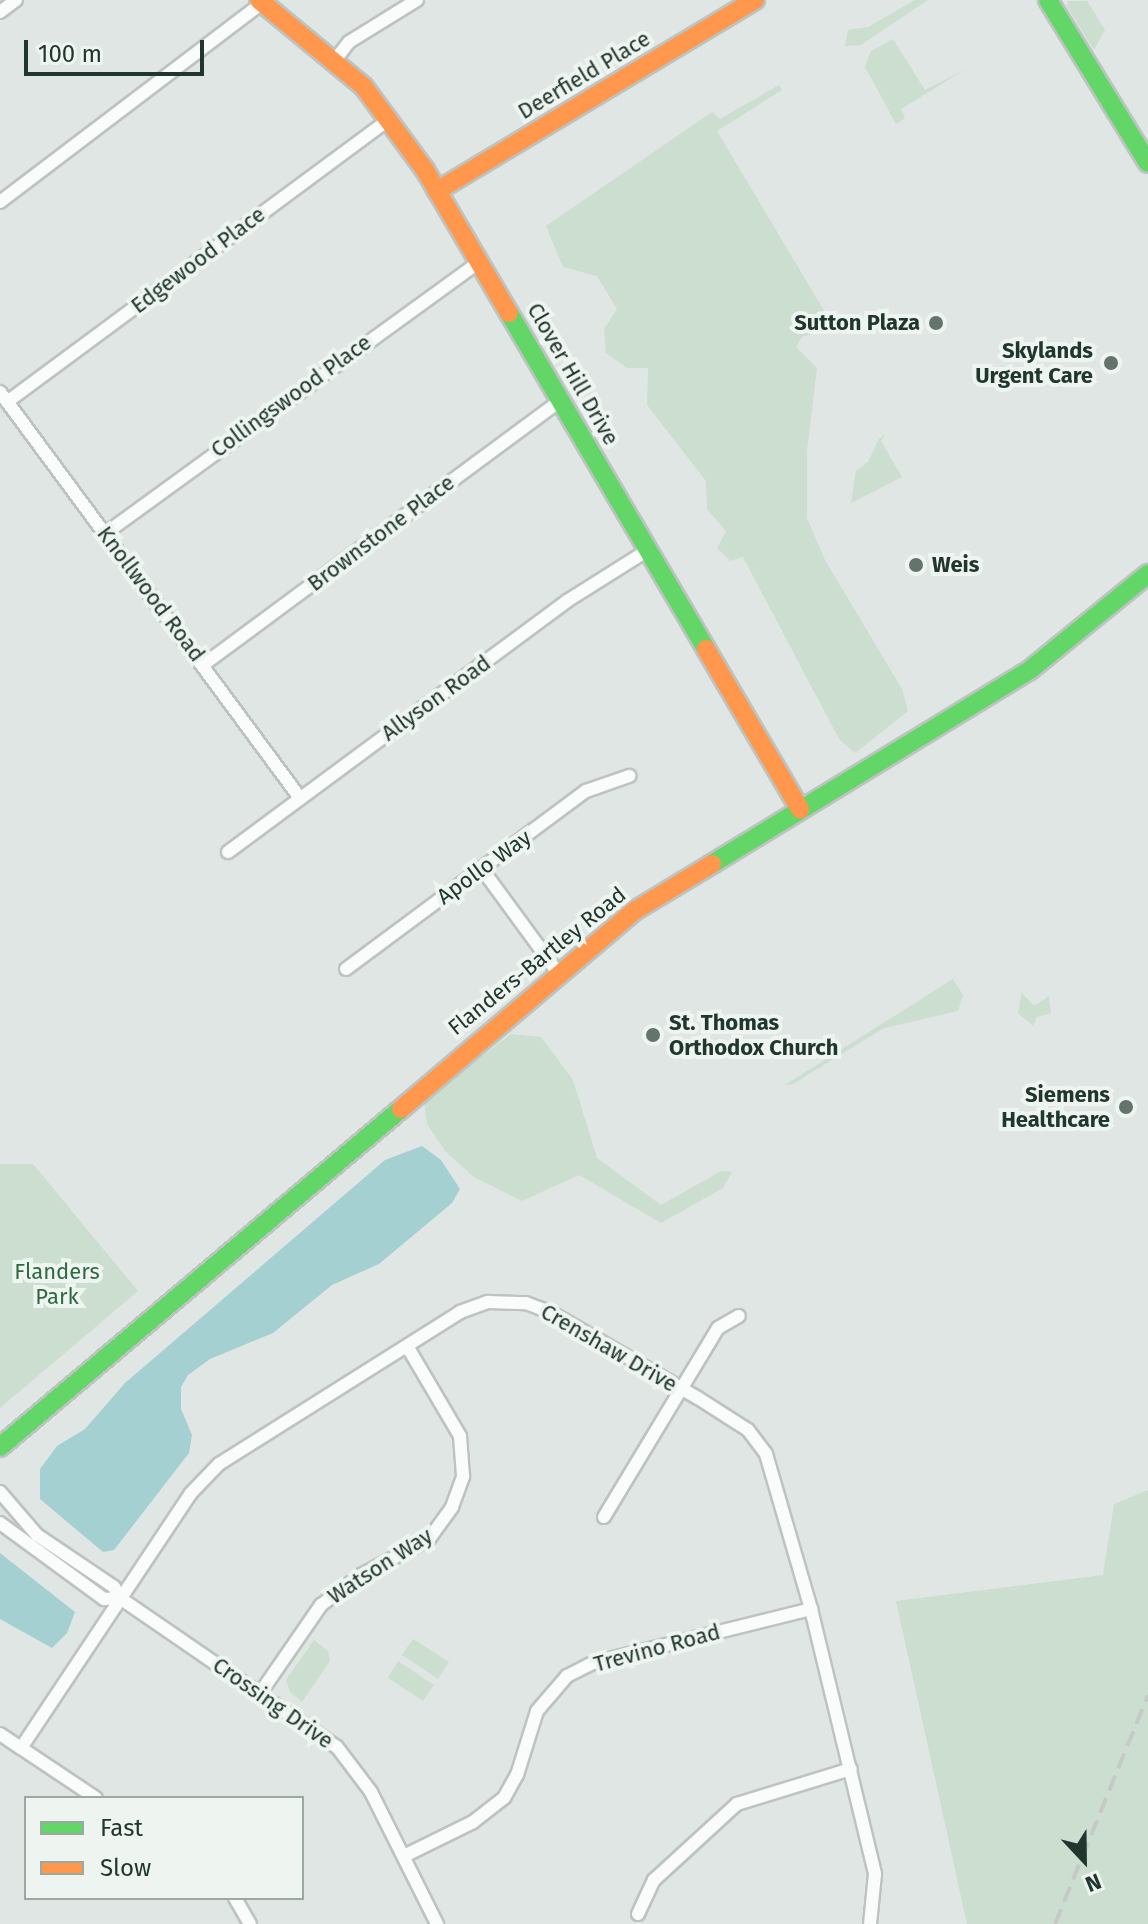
<!DOCTYPE html>
<html>
<head>
<meta charset="utf-8">
<style>
  body { margin:0 }
  #map { position:relative; width:1148px; height:1924px; overflow:hidden; background:#e0e6e3; font-family:"Fira Sans",sans-serif }
  div>[style] { position:absolute }
  .green>* { inset:0; background:#cbdecf }
  .water>* { inset:0; background:#a4d0d1 }
  .roads { filter:drop-shadow(2px 0 #bdc3c0) drop-shadow(-2px 0 #bdc3c0) drop-shadow(0 2px #bdc3c0) drop-shadow(0 -2px #bdc3c0) }
  .street>* { height:12px; margin:-6px; padding:0 6px; transform-origin:6px; border-radius:6px; background:#fafbfb }
  .fast>* { height:18px; margin:-9px; padding:0 9px; transform-origin:9px; border-radius:9px; background:#63d668 }
  .slow>* { height:18px; margin:-9px; padding:0 9px; transform-origin:9px; border-radius:9px; background:#ff974d }
  .rail>* { height:4px; margin-top:-2px; transform-origin:0; background:repeating-linear-gradient(90deg,#c5c9c7 0 16px,transparent 0 24px) }
  .dots>* { width:22px; height:22px; translate:-50% -50%; box-sizing:border-box; border:4px solid #eef5f1; border-radius:50% }
  span { translate:-50% -50%; white-space:nowrap; text-align:center; line-height:1.15; -webkit-text-stroke:8px #eef5f1; paint-order:stroke }
  .street-label { font-size:22px; color:#21362e }
  .poi-label { font-size:22px; color:#21362e; font-weight:700 }
  .right { translate:-100% -50%; text-align:right }
  .left { translate:0 -50%; text-align:left }
  .park-label { font-size:22px; color:#306940 }
  .legend { position:absolute; left:24px; top:1796px; width:280px; height:104px; box-sizing:border-box; background:#eef5f1; border:2px solid #9ca9a3; margin:0; padding:10px 14px; list-style:none; font-size:24px; color:#21362e }
  .legend li { display:flex; align-items:center; gap:16px; height:40px }
  .legend b { width:40px; border:2px solid #9ca9a3 }
  .north { position:absolute; left:1044px; top:1820px; width:80px; height:80px; -webkit-text-stroke:6px #eef5f1; paint-order:stroke; rotate:158deg; font-size:22px; font-weight:700; line-height:32px; text-align:center; color:#21362e }
  .north::after { content:''; display:block; margin:auto; width:28px; height:36px; background:#21362e; clip-path:polygon(50% 0,100% 100%,50% 72%,0 100%) }
  .scale { position:absolute; left:24px; top:40px; width:180px; height:36px; box-sizing:border-box; border:4px solid #21362e; border-top:0; padding-left:10px; font-size:24px; line-height:28px; white-space:nowrap; color:#21362e; -webkit-text-stroke:6px #eef5f1; paint-order:stroke }
</style>
</head>
<body>
<div id="map">
  <div class="green">
    <div style="clip-path:polygon(915px 0,928px 0,861px 45px,845px 46px,848px 30px,868px 27px)"></div>
    <div style="clip-path:polygon(1068px 1px,1087px 1px,1105px 30px,1094px 50px,1067px 7px)"></div>
    <div style="clip-path:polygon(893px 39px,925px 90px,966px 69px,901px 109px,905px 118px,896px 124px,865px 67px,871px 51px)"></div>
    <div style="clip-path:polygon(779px 85px,782px 90px,717px 131px,829px 319px,829px 328px,802px 337px,796px 347px,817px 368px,807px 450px,807px 518px,825px 560px,902px 689px,908px 711px,855px 753px,839px 739px,743px 557px,730px 561px,717px 548px,726px 531px,707px 509px,706px 481px,647px 405px,648px 368px,627px 368px,606px 353px,604px 329px,617px 309px,597px 276px,563px 267px,546px 226px,712px 112px,720px 119px)"></div>
    <div style="clip-path:polygon(885px 434px,881px 441px,902px 477px,851px 503px,856px 471px,868px 462px,879px 439px)"></div>
    <div style="clip-path:polygon(953px 979px,963px 995px,958px 1011px,884px 1028px,793px 1084px,785px 1085px)"></div>
    <div style="clip-path:polygon(1022px 993px,1034px 1006px,1049px 996px,1051px 1013px,1037px 1017px,1033px 1026px,1018px 1013px)"></div>
    <div style="clip-path:polygon(511px 1034px,541px 1037px,573px 1080px,597px 1158px,661px 1205px,721px 1171px,732px 1172px,723px 1188px,661px 1223px,579px 1175px,522px 1201px,474px 1177px,446px 1152px,427px 1124px,424px 1101px)"></div>
    <div style="clip-path:polygon(0 1164px,33px 1164px,138px 1291px,0 1408px)"></div>
    <div style="clip-path:polygon(1148px 1490px,1148px 1924px,967px 1924px,896px 1601px,1103px 1575px,1114px 1504px)"></div>
    <div style="clip-path:polygon(413px 1639px,449px 1662px,438px 1679px,402px 1655px)"></div>
    <div style="clip-path:polygon(314px 1640px,328px 1651px,330px 1661px,302px 1702px,290px 1692px,286px 1680px)"></div>
    <div style="clip-path:polygon(398px 1661px,434px 1685px,423px 1701px,388px 1678px)"></div>
  </div>
  <div class="water">
    <div style="clip-path:polygon(422px 1146px,441px 1160px,460px 1189px,452px 1203px,379px 1264px,332px 1285px,273px 1333px,210px 1359px,188px 1375px,181px 1387px,181px 1409px,192px 1435px,189px 1453px,114px 1550px,103px 1552px,40px 1499px,40px 1469px,57px 1446px,85px 1429px,125px 1383px,385px 1160px)"></div>
    <div style="clip-path:polygon(0 1553px,75px 1612px,67px 1633px,52px 1648px,0 1619px)"></div>
  </div>
  <div class="roads">
    <div class="street">
      <div style="left:0;top:12px;width:20px;rotate:-37deg"></div>
      <div style="left:335px;top:60px;width:23px;rotate:-52deg"></div>
      <div style="left:349px;top:42px;width:80px;rotate:-31.7deg"></div>
      <div style="left:0;top:202px;width:329px;rotate:-37.2deg"></div>
      <div style="left:0;top:392px;width:505px;rotate:53.54deg"></div>
      <div style="left:7px;top:402px;width:475px;rotate:-36.5deg"></div>
      <div style="left:106px;top:533px;width:461px;rotate:-36deg"></div>
      <div style="left:203px;top:665px;width:444px;rotate:-36.5deg"></div>
      <div style="left:228px;top:852px;width:422px;rotate:-36.5deg"></div>
      <div style="left:567px;top:601px;width:96px;rotate:-32.2deg"></div>
      <div style="left:482px;top:869px;width:129px;rotate:53.8deg"></div>
      <div style="left:346px;top:969px;width:299px;rotate:-36.6deg"></div>
      <div style="left:586px;top:791px;width:46px;rotate:-19.2deg"></div>
      <div style="left:0;top:1492px;width:57px;rotate:49.3deg"></div>
      <div style="left:37px;top:1535px;width:93px;rotate:34deg"></div>
      <div style="left:114px;top:1587px;width:13px;rotate:61deg"></div>
      <div style="left:120px;top:1598px;width:263px;rotate:34.5deg"></div>
      <div style="left:337px;top:1747px;width:56px;rotate:52.9deg"></div>
      <div style="left:371px;top:1792px;width:148px;rotate:63.4deg"></div>
      <div style="left:604px;top:1517px;width:221px;rotate:-58.9deg"></div>
      <div style="left:718px;top:1328px;width:24px;rotate:-30deg"></div>
      <div style="left:0;top:1523px;width:129px;rotate:36.2deg"></div>
      <div style="left:104px;top:1599px;width:16px;rotate:-4deg"></div>
      <div style="left:261px;top:1692px;width:106px;rotate:-55.4deg"></div>
      <div style="left:321px;top:1605px;width:50px;rotate:-36.9deg"></div>
      <div style="left:361px;top:1575px;width:77px;rotate:-27.9deg"></div>
      <div style="left:429px;top:1539px;width:39px;rotate:-54deg"></div>
      <div style="left:452px;top:1507px;width:33px;rotate:-70deg"></div>
      <div style="left:463px;top:1476px;width:40px;rotate:-94.3deg"></div>
      <div style="left:460px;top:1436px;width:104px;rotate:-120.5deg"></div>
      <div style="left:0;top:1734px;width:25px;rotate:34deg"></div>
      <div style="left:21px;top:1748px;width:306px;rotate:-56.3deg"></div>
      <div style="left:191px;top:1493px;width:40px;rotate:-46deg"></div>
      <div style="left:219px;top:1464px;width:285px;rotate:-32.2deg"></div>
      <div style="left:460px;top:1312px;width:30px;rotate:-20deg"></div>
      <div style="left:488px;top:1302px;width:38px;rotate:2deg"></div>
      <div style="left:526px;top:1303px;width:26px;rotate:21deg"></div>
      <div style="left:550px;top:1312px;width:171px;rotate:30.2deg"></div>
      <div style="left:698px;top:1398px;width:59px;rotate:32.6deg"></div>
      <div style="left:748px;top:1430px;width:30px;rotate:53deg"></div>
      <div style="left:766px;top:1454px;width:161px;rotate:73.8deg"></div>
      <div style="left:811px;top:1609px;width:273px;rotate:76.4deg"></div>
      <div style="left:875px;top:1874px;width:50px;rotate:95.7deg"></div>
      <div style="left:21px;top:1748px;width:90px;rotate:33.7deg"></div>
      <div style="left:404px;top:1856px;width:77px;rotate:-26.2deg"></div>
      <div style="left:473px;top:1822px;width:39px;rotate:-38deg"></div>
      <div style="left:504px;top:1798px;width:26px;rotate:-61deg"></div>
      <div style="left:517px;top:1775px;width:67px;rotate:-72.6deg"></div>
      <div style="left:537px;top:1711px;width:46px;rotate:-49.4deg"></div>
      <div style="left:567px;top:1676px;width:29px;rotate:-27deg"></div>
      <div style="left:593px;top:1663px;width:225px;rotate:-13.9deg"></div>
      <div style="left:235px;top:1898px;width:30px;rotate:60deg"></div>
      <div style="left:638px;top:1914px;width:38px;rotate:-65deg"></div>
      <div style="left:654px;top:1880px;width:113px;rotate:-42.5deg"></div>
      <div style="left:737px;top:1804px;width:119px;rotate:-17.1deg"></div>
    </div>
    <div class="fast">
      <div style="left:1048px;top:0;width:191px;rotate:58.5deg"></div>
      <div style="left:509px;top:313px;width:389px;rotate:59.6deg"></div>
      <div style="left:712px;top:864px;width:374px;rotate:-31.4deg"></div>
      <div style="left:1031px;top:669px;width:151px;rotate:-39.1deg"></div>
      <div style="left:0;top:1447px;width:524px;rotate:-40.13deg"></div>
    </div>
    <div class="slow">
      <div style="left:259px;top:0;width:136px;rotate:39.6deg"></div>
      <div style="left:364px;top:87px;width:103px;rotate:53.7deg"></div>
      <div style="left:425px;top:170px;width:166px;rotate:59.6deg"></div>
      <div style="left:437px;top:191px;width:371px;rotate:-31deg"></div>
      <div style="left:706px;top:649px;width:186px;rotate:59.6deg"></div>
      <div style="left:401px;top:1109px;width:308px;rotate:-40.3deg"></div>
      <div style="left:636px;top:910px;width:89px;rotate:-31.2deg"></div>
    </div>
  </div>
  <div class="rail">
    <div style="left:1055px;top:1924px;width:247px;rotate:-67.9deg"></div>
  </div>
  <div class="dots">
    <div style="left:936px;top:323px;background:#64746d"></div>
    <div style="left:1111px;top:363px;background:#64746d"></div>
    <div style="left:916px;top:565px;background:#64746d"></div>
    <div style="left:653px;top:1035px;background:#64746d"></div>
    <div style="left:1126px;top:1107px;background:#64746d"></div>
  </div>
  <div class="street-label">
    <span style="left:584px;top:75px;rotate:-31deg">Deerfield Place</span>
    <span style="left:198px;top:260px;rotate:-37deg">Edgewood Place</span>
    <span style="left:573px;top:374px;rotate:60deg">Clover Hill Drive</span>
    <span style="left:291px;top:396px;rotate:-36deg">Collingswood Place</span>
    <span style="left:381px;top:533px;rotate:-37deg">Brownstone Place</span>
    <span style="left:151px;top:594px;rotate:53deg">Knollwood Road</span>
    <span style="left:436px;top:698px;rotate:-36deg">Allyson Road</span>
    <span style="left:484px;top:867px;rotate:-36deg">Apollo Way</span>
    <span style="left:537px;top:961px;rotate:-39deg">Flanders-Bartley Road</span>
    <span style="left:609px;top:1348px;rotate:30deg">Crenshaw Drive</span>
    <span style="left:380px;top:1566px;rotate:-33deg">Watson Way</span>
    <span style="left:657px;top:1648px;rotate:-15deg">Trevino Road</span>
    <span style="left:273px;top:1703px;rotate:35deg">Crossing Drive</span>
  </div>
  <div class="poi-label">
    <span class="right" style="left:920px;top:323px">Sutton Plaza</span>
    <span class="right" style="left:1093px;top:363px">Skylands<br>Urgent Care</span>
    <span class="left" style="left:932px;top:565px">Weis</span>
    <span class="left" style="left:669px;top:1035px">St. Thomas<br>Orthodox Church</span>
    <span class="right" style="left:1110px;top:1107px">Siemens<br>Healthcare</span>
  </div>
  <div class="park-label">
    <span style="left:57px;top:1284px">Flanders<br>Park</span>
  </div>
  <ul class="legend">
  <li><b style="height:10px;background:#63d668"></b>Fast</li>
  <li><b style="height:10px;background:#ff974d"></b>Slow</li>
  </ul>
  <div class="north">N</div>
  <div class="scale">100 m</div>
</div>
</body>
</html>
